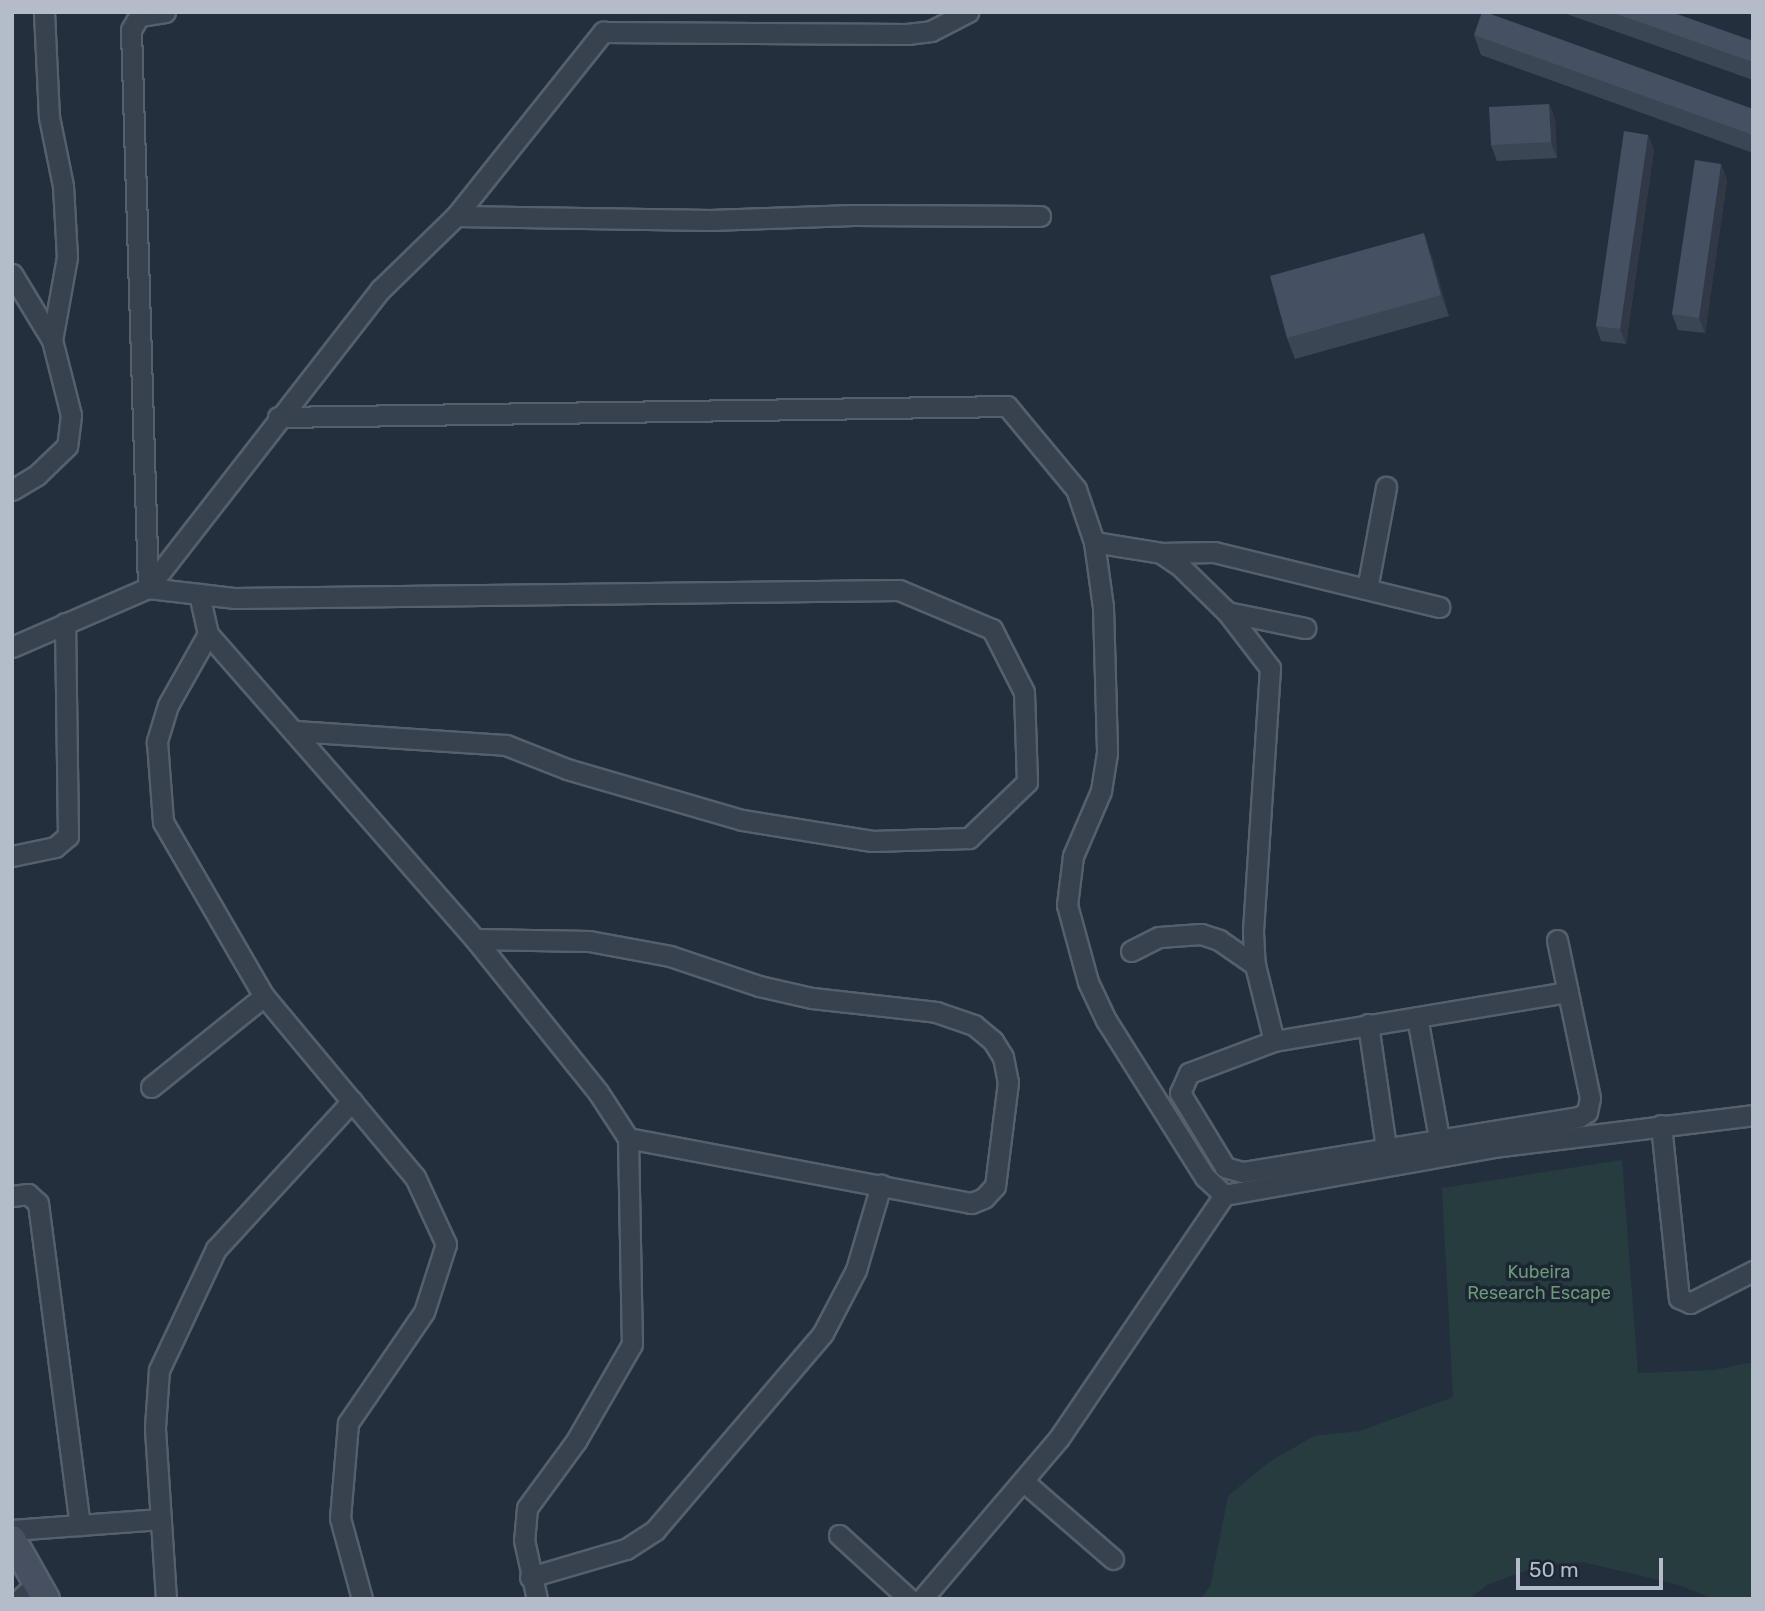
<!DOCTYPE html>
<html>
<head>
<meta charset="utf-8">
<style>
  body { margin:0 }
  #map { position:relative; width:1765px; height:1611px; overflow:hidden; background:#242f3e; font-family:Rubik,sans-serif }
  div>[style] { position:absolute }
  .green>* { inset:0; background:#263c3f }
  .roads { filter:drop-shadow(2px 0 #565f6c) drop-shadow(-2px 0 #565f6c) drop-shadow(0 2px #565f6c) drop-shadow(0 -2px #565f6c) }
  .street>* { height:19px; margin:-9.5px; padding:0 9.5px; transform-origin:9.5px; border-radius:9.5px; background:#38414e }
  .secondary>* { height:26px; margin:-13px; padding:0 13px; transform-origin:13px; border-radius:13px; background:#465061 }
  .wall>* { inset:0; background:#3b4654 }
  .shaded-wall>* { inset:0; background:#303945 }
  .building>* { inset:0; background:#455162 }
  span { translate:-50% -50%; white-space:nowrap; text-align:center; line-height:1.15; -webkit-text-stroke:7px #1d2633; paint-order:stroke }
  .park-label { font-size:18px; color:#6b9a76 }
  .frame { position:absolute; inset:0; border:14px solid #b4bcc9; pointer-events:none }
  .scale { position:absolute; left:1516px; top:1558px; width:147px; height:32px; box-sizing:border-box; border:4px solid #b4bcc9; border-top:0; padding-left:9px; font-size:21px; line-height:24px; white-space:nowrap; color:#b4bcc9; -webkit-text-stroke:5px #1d2633; paint-order:stroke }
</style>
</head>
<body>
<div id="map">
  <div class="green">
    <div style="clip-path:polygon(1622px 1160px,1638px 1373px,1715px 1370px,1753px 1362px,1753px 1599px,1713px 1599px,1679px 1585px,1583px 1562px,1541px 1565px,1487px 1585px,1469px 1599px,1200px 1599px,1210px 1587px,1228px 1496px,1269px 1462px,1314px 1436px,1360px 1431px,1453px 1397px,1442px 1188px)"></div>
  </div>
  <div class="roads">
    <div class="street">
      <div style="left:44px;top:12px;width:105px;rotate:87.3deg"></div>
      <div style="left:49px;top:117px;width:70px;rotate:78.5deg"></div>
      <div style="left:63px;top:186px;width:71px;rotate:86.8deg"></div>
      <div style="left:67px;top:257px;width:84px;rotate:100.2deg"></div>
      <div style="left:165px;top:12px;width:26px;rotate:171deg"></div>
      <div style="left:139px;top:16px;width:16px;rotate:120deg"></div>
      <div style="left:131px;top:30px;width:558px;rotate:88.25deg"></div>
      <div style="left:148px;top:588px;width:88px;rotate:6.6deg"></div>
      <div style="left:235px;top:598px;width:664px;rotate:-0.69deg"></div>
      <div style="left:899px;top:590px;width:101px;rotate:22.8deg"></div>
      <div style="left:992px;top:629px;width:71px;rotate:63.1deg"></div>
      <div style="left:1024px;top:692px;width:90px;rotate:88.1deg"></div>
      <div style="left:1027px;top:782px;width:81px;rotate:136deg"></div>
      <div style="left:969px;top:838px;width:97px;rotate:178.2deg"></div>
      <div style="left:872px;top:841px;width:132px;rotate:-170.8deg"></div>
      <div style="left:742px;top:820px;width:182px;rotate:-163.8deg"></div>
      <div style="left:567px;top:769px;width:66px;rotate:-158.5deg"></div>
      <div style="left:506px;top:745px;width:213px;rotate:-176.2deg"></div>
      <div style="left:456px;top:216px;width:254px;rotate:0.9deg"></div>
      <div style="left:710px;top:220px;width:143px;rotate:-2deg"></div>
      <div style="left:853px;top:215px;width:187px;rotate:0.3deg"></div>
      <div style="left:12px;top:274px;width:77px;rotate:58.8deg"></div>
      <div style="left:52px;top:340px;width:77px;rotate:75.8deg"></div>
      <div style="left:71px;top:415px;width:31px;rotate:97deg"></div>
      <div style="left:67px;top:446px;width:42px;rotate:136deg"></div>
      <div style="left:37px;top:475px;width:29px;rotate:149deg"></div>
      <div style="left:278px;top:417px;width:729px;rotate:-0.86deg"></div>
      <div style="left:1007px;top:406px;width:108px;rotate:50.3deg"></div>
      <div style="left:1076px;top:489px;width:56px;rotate:71.2deg"></div>
      <div style="left:1094px;top:542px;width:66px;rotate:82.1deg"></div>
      <div style="left:1103px;top:607px;width:146px;rotate:88.4deg"></div>
      <div style="left:1107px;top:753px;width:38px;rotate:99deg"></div>
      <div style="left:1101px;top:791px;width:71px;rotate:113.3deg"></div>
      <div style="left:1073px;top:856px;width:49px;rotate:97deg"></div>
      <div style="left:1067px;top:905px;width:80px;rotate:74.7deg"></div>
      <div style="left:1088px;top:982px;width:42px;rotate:64.7deg"></div>
      <div style="left:1106px;top:1020px;width:186px;rotate:57.8deg"></div>
      <div style="left:1205px;top:1177px;width:26px;rotate:43deg"></div>
      <div style="left:1224px;top:1195px;width:274px;rotate:-10.1deg"></div>
      <div style="left:1494px;top:1147px;width:261px;rotate:-7deg"></div>
      <div style="left:1094px;top:542px;width:68px;rotate:9.3deg"></div>
      <div style="left:1161px;top:553px;width:22px;rotate:34deg"></div>
      <div style="left:1179px;top:565px;width:67px;rotate:44.4deg"></div>
      <div style="left:1227px;top:612px;width:71px;rotate:52.5deg"></div>
      <div style="left:1270px;top:668px;width:265px;rotate:93.7deg"></div>
      <div style="left:1253px;top:932px;width:33px;rotate:87deg"></div>
      <div style="left:1255px;top:965px;width:78px;rotate:76deg"></div>
      <div style="left:1161px;top:553px;width:53px;rotate:-1.1deg"></div>
      <div style="left:1214px;top:552px;width:232px;rotate:13.7deg"></div>
      <div style="left:1367px;top:589px;width:104px;rotate:-79.4deg"></div>
      <div style="left:199px;top:594px;width:41px;rotate:77.3deg"></div>
      <div style="left:208px;top:634px;width:405px;rotate:48.8deg"></div>
      <div style="left:475px;top:939px;width:196px;rotate:51.2deg"></div>
      <div style="left:598px;top:1092px;width:55px;rotate:56.9deg"></div>
      <div style="left:628px;top:1138px;width:206px;rotate:88.9deg"></div>
      <div style="left:632px;top:1344px;width:112px;rotate:120deg"></div>
      <div style="left:576px;top:1441px;width:83px;rotate:126.2deg"></div>
      <div style="left:527px;top:1508px;width:32px;rotate:95deg"></div>
      <div style="left:524px;top:1540px;width:60px;rotate:77.6deg"></div>
      <div style="left:1227px;top:612px;width:80px;rotate:11.6deg"></div>
      <div style="left:208px;top:634px;width:81px;rotate:119.4deg"></div>
      <div style="left:168px;top:705px;width:39px;rotate:107deg"></div>
      <div style="left:157px;top:742px;width:80px;rotate:85.7deg"></div>
      <div style="left:163px;top:822px;width:201px;rotate:59.9deg"></div>
      <div style="left:264px;top:996px;width:236px;rotate:50.2deg"></div>
      <div style="left:415px;top:1177px;width:74px;rotate:65.2deg"></div>
      <div style="left:446px;top:1244px;width:71px;rotate:107.9deg"></div>
      <div style="left:424px;top:1312px;width:135px;rotate:124.4deg"></div>
      <div style="left:348px;top:1423px;width:95px;rotate:94.8deg"></div>
      <div style="left:340px;top:1518px;width:84px;rotate:74.8deg"></div>
      <div style="left:12px;top:647px;width:148px;rotate:-23.5deg"></div>
      <div style="left:148px;top:588px;width:379px;rotate:-52.1deg"></div>
      <div style="left:381px;top:289px;width:105px;rotate:-44.2deg"></div>
      <div style="left:456px;top:216px;width:236px;rotate:-51.4deg"></div>
      <div style="left:603px;top:32px;width:304px;rotate:0.4deg"></div>
      <div style="left:907px;top:34px;width:24px;rotate:-7deg"></div>
      <div style="left:931px;top:31px;width:42px;rotate:-27.2deg"></div>
      <div style="left:12px;top:856px;width:44px;rotate:-11.8deg"></div>
      <div style="left:55px;top:847px;width:17px;rotate:-40deg"></div>
      <div style="left:68px;top:836px;width:213px;rotate:-90.8deg"></div>
      <div style="left:475px;top:939px;width:114px;rotate:1deg"></div>
      <div style="left:589px;top:941px;width:82px;rotate:10.5deg"></div>
      <div style="left:670px;top:956px;width:94px;rotate:18.6deg"></div>
      <div style="left:759px;top:986px;width:54px;rotate:12.8deg"></div>
      <div style="left:812px;top:998px;width:125px;rotate:6.4deg"></div>
      <div style="left:936px;top:1012px;width:40px;rotate:18.9deg"></div>
      <div style="left:974px;top:1025px;width:25px;rotate:40deg"></div>
      <div style="left:993px;top:1041px;width:19px;rotate:58deg"></div>
      <div style="left:1003px;top:1057px;width:25px;rotate:79deg"></div>
      <div style="left:1008px;top:1082px;width:105px;rotate:97.1deg"></div>
      <div style="left:995px;top:1186px;width:16px;rotate:133deg"></div>
      <div style="left:984px;top:1198px;width:14px;rotate:159deg"></div>
      <div style="left:971px;top:1203px;width:349px;rotate:-169.3deg"></div>
      <div style="left:1557px;top:940px;width:161px;rotate:78.2deg"></div>
      <div style="left:1590px;top:1098px;width:14px;rotate:102deg"></div>
      <div style="left:1587px;top:1112px;width:9px;rotate:148deg"></div>
      <div style="left:1579px;top:1117px;width:341px;rotate:170.7deg"></div>
      <div style="left:1242px;top:1172px;width:18px;rotate:-164deg"></div>
      <div style="left:1225px;top:1167px;width:87px;rotate:-121.3deg"></div>
      <div style="left:1180px;top:1093px;width:22px;rotate:-66deg"></div>
      <div style="left:1189px;top:1073px;width:91px;rotate:-20.6deg"></div>
      <div style="left:1274px;top:1041px;width:298px;rotate:-9.5deg"></div>
      <div style="left:1131px;top:951px;width:31px;rotate:-27deg"></div>
      <div style="left:1159px;top:937px;width:42px;rotate:-4.1deg"></div>
      <div style="left:1201px;top:934px;width:19px;rotate:18deg"></div>
      <div style="left:1219px;top:940px;width:44px;rotate:34.8deg"></div>
      <div style="left:1417px;top:1017px;width:123px;rotate:79.7deg"></div>
      <div style="left:1368px;top:1024px;width:125px;rotate:81.7deg"></div>
      <div style="left:151px;top:1087px;width:145px;rotate:-38.8deg"></div>
      <div style="left:1661px;top:1125px;width:174px;rotate:84.1deg"></div>
      <div style="left:1679px;top:1298px;width:12px;rotate:24deg"></div>
      <div style="left:1690px;top:1303px;width:71px;rotate:-26.9deg"></div>
      <div style="left:12px;top:1196px;width:16px;rotate:-7deg"></div>
      <div style="left:28px;top:1194px;width:13px;rotate:42deg"></div>
      <div style="left:38px;top:1203px;width:325px;rotate:82.6deg"></div>
      <div style="left:1023px;top:1481px;width:119px;rotate:40.9deg"></div>
      <div style="left:12px;top:1530px;width:149px;rotate:-4.2deg"></div>
      <div style="left:839px;top:1535px;width:95px;rotate:42.4deg"></div>
      <div style="left:530px;top:1577px;width:100px;rotate:-16.3deg"></div>
      <div style="left:626px;top:1549px;width:35px;rotate:-33deg"></div>
      <div style="left:655px;top:1530px;width:259px;rotate:-49.5deg"></div>
      <div style="left:823px;top:1333px;width:71px;rotate:-62.4deg"></div>
      <div style="left:856px;top:1270px;width:89px;rotate:-73.6deg"></div>
      <div style="left:20px;top:1599px;width:26px;rotate:-43deg"></div>
      <div style="left:166px;top:1599px;width:172px;rotate:-93.7deg"></div>
      <div style="left:155px;top:1427px;width:57px;rotate:-86deg"></div>
      <div style="left:159px;top:1370px;width:134px;rotate:-64.8deg"></div>
      <div style="left:216px;top:1249px;width:201px;rotate:-47.4deg"></div>
      <div style="left:922px;top:1599px;width:211px;rotate:-49.6deg"></div>
      <div style="left:1059px;top:1438px;width:294px;rotate:-55.8deg"></div>
    </div>
    <div class="secondary">
      <div style="left:12px;top:1539px;width:69px;rotate:60.5deg"></div>
    </div>
  </div>
  <div class="wall">
    <div style="clip-path:polygon(1561px 12px,1671px 12px,1753px 41px,1753px 80px)"></div>
    <div style="clip-path:polygon(1474px 35px,1753px 109px,1753px 153px,1481px 55px)"></div>
    <div style="clip-path:polygon(1549px 104px,1555px 119px,1557px 158px,1497px 161px,1491px 145px)"></div>
    <div style="clip-path:polygon(1648px 135px,1654px 150px,1626px 344px,1601px 341px,1596px 326px)"></div>
    <div style="clip-path:polygon(1721px 164px,1727px 180px,1705px 333px,1678px 330px,1672px 314px)"></div>
    <div style="clip-path:polygon(1431px 254px,1449px 316px,1295px 359px,1287px 338px)"></div>
  </div>
  <div class="shaded-wall">
    <div style="clip-path:polygon(1549px 104px,1555px 119px,1557px 158px,1551px 142px)"></div>
    <div style="clip-path:polygon(1648px 135px,1654px 150px,1626px 344px,1620px 329px)"></div>
    <div style="clip-path:polygon(1721px 164px,1727px 180px,1705px 333px,1699px 318px)"></div>
    <div style="clip-path:polygon(1424px 233px,1431px 254px,1449px 316px,1441px 295px)"></div>
  </div>
  <div class="building">
    <div style="clip-path:polygon(1482px 12px,1485px 12px,1753px 109px,1753px 135px,1474px 35px)"></div>
    <div style="clip-path:polygon(1611px 12px,1671px 12px,1753px 41px,1753px 62px)"></div>
    <div style="clip-path:polygon(1549px 104px,1551px 142px,1491px 145px,1489px 107px)"></div>
    <div style="clip-path:polygon(1624px 131px,1648px 135px,1620px 329px,1596px 326px)"></div>
    <div style="clip-path:polygon(1695px 160px,1721px 164px,1699px 318px,1672px 314px)"></div>
    <div style="clip-path:polygon(1424px 233px,1441px 295px,1287px 338px,1270px 276px)"></div>
  </div>
  <div class="park-label">
    <span style="left:1539px;top:1283px">Kubeira<br>Research Escape</span>
  </div>
  <div class="frame"></div>
  <div class="scale">50 m</div>
</div>
</body>
</html>
